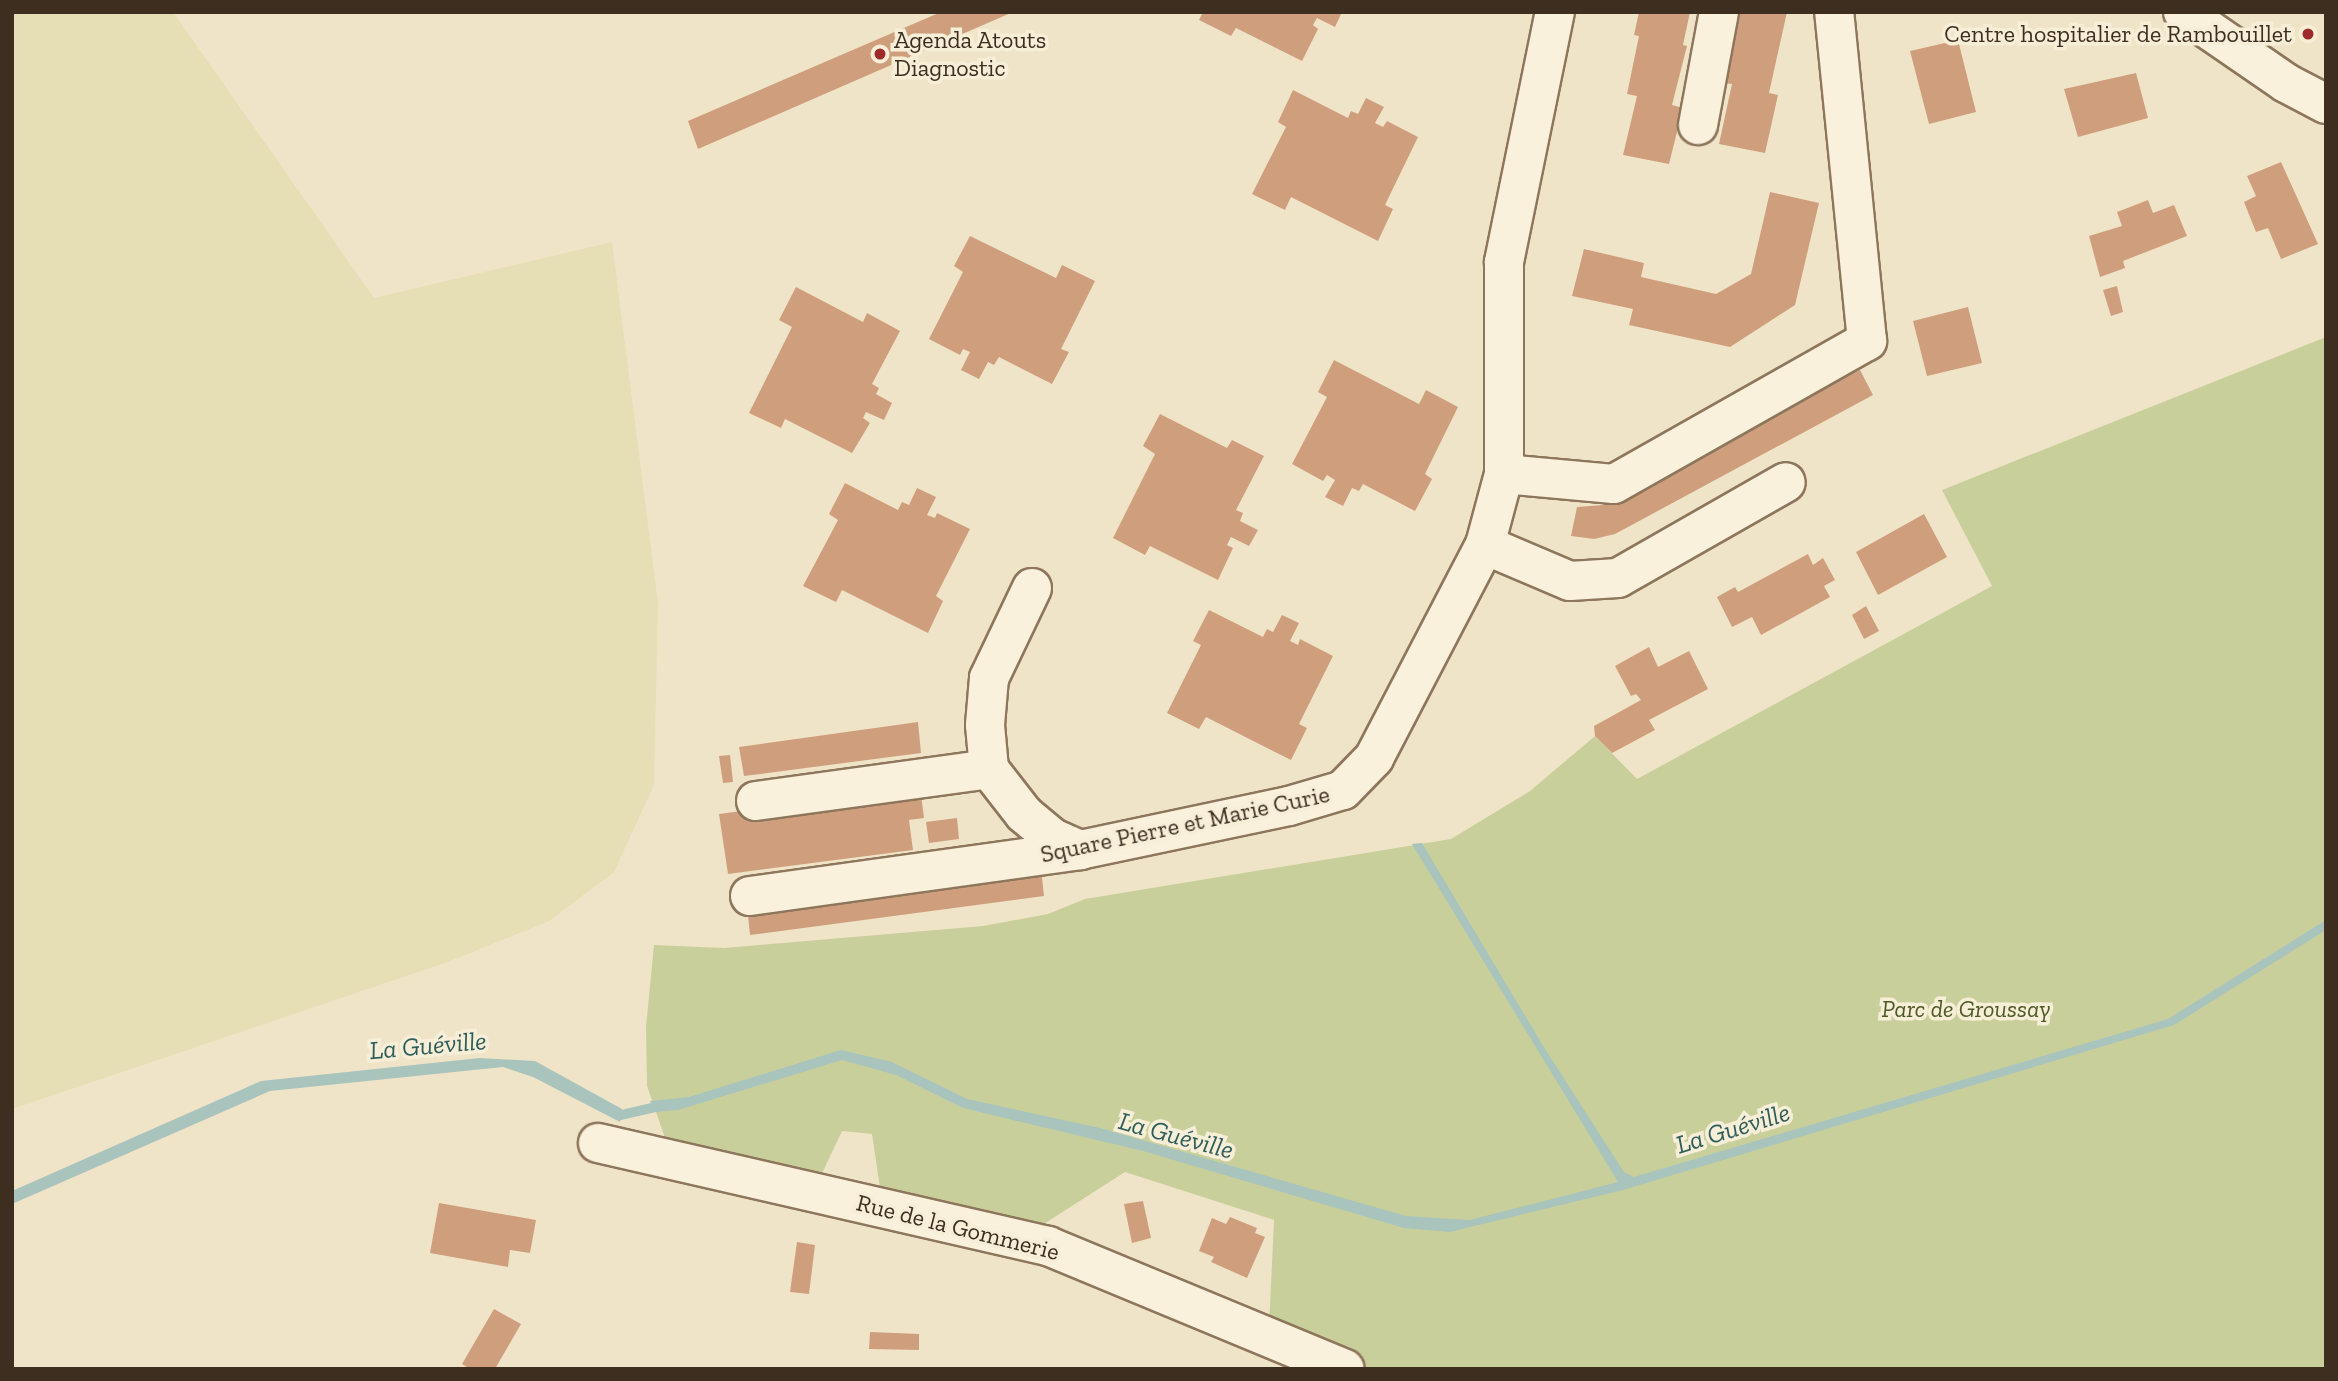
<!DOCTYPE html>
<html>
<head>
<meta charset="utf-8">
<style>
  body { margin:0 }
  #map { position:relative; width:2338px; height:1381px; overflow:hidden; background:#f0e4c8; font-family:"Zilla Slab",serif }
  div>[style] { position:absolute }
  .farmland>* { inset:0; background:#e6deb5 }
  .green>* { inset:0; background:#c9cf9b }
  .water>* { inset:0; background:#a9c4bc }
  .stream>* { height:10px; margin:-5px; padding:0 5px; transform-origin:5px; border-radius:5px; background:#a9c4bc }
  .building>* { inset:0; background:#cf9f7d }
  .roads { filter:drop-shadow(2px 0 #8d765c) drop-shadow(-2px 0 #8d765c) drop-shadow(0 2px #8d765c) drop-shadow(0 -2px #8d765c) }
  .minor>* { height:38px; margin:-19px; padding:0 19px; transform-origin:19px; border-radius:19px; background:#faf1dc }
  .dots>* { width:19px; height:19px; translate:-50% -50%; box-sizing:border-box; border:4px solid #f7eed8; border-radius:50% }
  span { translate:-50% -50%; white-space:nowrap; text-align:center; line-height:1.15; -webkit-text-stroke:7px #f7eed8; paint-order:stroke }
  .poi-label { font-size:24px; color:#3d2e20 }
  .right { translate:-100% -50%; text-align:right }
  .left { translate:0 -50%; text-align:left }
  .street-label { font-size:24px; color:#3d2e20 }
  .park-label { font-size:24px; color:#4d5a26; font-style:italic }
  .water-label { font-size:26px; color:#2f5d5a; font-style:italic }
  .frame { position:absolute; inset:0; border:14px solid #3d2e20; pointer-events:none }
</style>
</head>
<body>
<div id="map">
  <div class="farmland">
    <div style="clip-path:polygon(12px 12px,173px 12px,374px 298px,612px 242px,658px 603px,654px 785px,614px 872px,549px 921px,448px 962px,12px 1109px)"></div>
  </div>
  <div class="green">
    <div style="clip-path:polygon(2326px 337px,2326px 1369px,1369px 1369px,1269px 1328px,1274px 1220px,1125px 1172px,1036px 1229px,881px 1195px,872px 1134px,842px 1131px,817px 1184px,669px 1144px,665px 1138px,647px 1086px,646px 1027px,654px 945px,724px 948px,983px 926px,1048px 914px,1085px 899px,1451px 839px,1530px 791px,1595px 736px,1637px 779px,1992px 586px,1942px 490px)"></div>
  </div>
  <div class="water">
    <div style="clip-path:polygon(1422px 843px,1545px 1049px,1624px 1172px,1634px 1177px,2168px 1019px,2326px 920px,2326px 930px,2174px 1025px,1623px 1190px,1450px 1232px,1404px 1228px,1143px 1151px,963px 1108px,896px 1075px,842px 1060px,678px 1110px,655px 1112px,650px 1101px,689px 1097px,841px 1050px,892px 1062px,967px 1099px,1100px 1128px,1406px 1216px,1470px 1220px,1618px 1182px,1412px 844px)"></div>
    <div style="clip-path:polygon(480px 1058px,535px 1061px,622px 1109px,620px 1122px,533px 1077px,503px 1067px,270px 1091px,12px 1204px,12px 1191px,261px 1081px)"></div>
  </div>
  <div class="stream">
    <div style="left:609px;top:1109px;width:13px;rotate:27deg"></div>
    <div style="left:621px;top:1115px;width:44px;rotate:-13.1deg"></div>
  </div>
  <div class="building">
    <div style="clip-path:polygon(941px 12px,1013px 12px,698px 149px,688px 121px)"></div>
    <div style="clip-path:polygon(1203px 12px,1342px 12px,1335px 27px,1317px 18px,1313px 25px,1318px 29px,1302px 61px,1236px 28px,1231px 36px,1199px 20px)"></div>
    <div style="clip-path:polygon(1639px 12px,1690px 12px,1683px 45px,1687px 46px,1672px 105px,1683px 108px,1669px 164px,1623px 155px,1637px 96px,1627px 94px,1639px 36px,1634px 35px)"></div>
    <div style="clip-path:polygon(1739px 12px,1787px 12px,1769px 93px,1778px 95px,1765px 153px,1719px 144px,1732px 84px,1722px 83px)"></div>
    <div style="clip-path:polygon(1958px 40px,1976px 112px,1929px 124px,1910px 51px)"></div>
    <div style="clip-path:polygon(2136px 73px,2148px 118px,2078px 137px,2064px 89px)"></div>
    <div style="clip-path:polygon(1293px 90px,1348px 118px,1351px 111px,1358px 114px,1366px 98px,1384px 107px,1375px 123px,1383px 127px,1387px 121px,1418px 137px,1385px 205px,1393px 209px,1378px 241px,1291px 197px,1285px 210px,1252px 194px,1286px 127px,1278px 122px)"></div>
    <div style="clip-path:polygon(2281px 162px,2318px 244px,2281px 259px,2268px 228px,2256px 232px,2244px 202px,2256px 196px,2247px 176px)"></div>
    <div style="clip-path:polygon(1770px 192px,1819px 203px,1795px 305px,1730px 347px,1629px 325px,1633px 309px,1572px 296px,1584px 249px,1644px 263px,1641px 277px,1716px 294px,1751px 274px)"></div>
    <div style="clip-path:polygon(2148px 200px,2153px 213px,2174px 205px,2187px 236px,2123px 261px,2125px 268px,2100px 277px,2089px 236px,2122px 226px,2117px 212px)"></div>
    <div style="clip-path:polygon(970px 236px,1056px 278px,1062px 265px,1095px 281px,1061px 349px,1069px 352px,1052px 384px,999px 357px,994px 365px,988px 362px,979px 379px,961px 370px,970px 352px,963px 349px,960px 355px,929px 339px,963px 272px,954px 266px)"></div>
    <div style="clip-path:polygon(2117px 286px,2123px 312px,2111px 316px,2103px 290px)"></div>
    <div style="clip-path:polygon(796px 287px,863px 322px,867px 313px,900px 331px,872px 384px,879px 388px,876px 394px,892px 403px,884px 420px,866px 412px,863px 418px,870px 423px,852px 453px,785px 419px,781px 428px,749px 413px,792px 327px,779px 320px)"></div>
    <div style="clip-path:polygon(1968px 307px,1982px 363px,1927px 376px,1913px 321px)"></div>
    <div style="clip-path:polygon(1334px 360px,1419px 404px,1426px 390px,1458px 407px,1425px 474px,1432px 479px,1415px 511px,1363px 484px,1359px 491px,1352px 488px,1343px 506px,1325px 497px,1335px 480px,1327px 475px,1323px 481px,1292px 464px,1327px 397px,1318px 392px)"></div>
    <div style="clip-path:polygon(1860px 370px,1873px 395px,1615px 534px,1594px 539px,1571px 536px,1577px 507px,1603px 505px)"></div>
    <div style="clip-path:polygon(1160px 414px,1227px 448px,1232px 440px,1264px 456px,1236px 510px,1243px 513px,1240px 521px,1258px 530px,1249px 546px,1231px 537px,1227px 545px,1233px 548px,1218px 580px,1150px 546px,1145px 555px,1113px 538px,1155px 454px,1143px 446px)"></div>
    <div style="clip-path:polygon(845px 483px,898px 510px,902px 502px,909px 505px,917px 488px,936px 497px,927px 515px,935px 518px,937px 513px,970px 529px,936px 596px,943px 601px,928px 633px,842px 590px,836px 602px,803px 586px,838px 520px,829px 514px)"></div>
    <div style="clip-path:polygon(1924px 514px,1947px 557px,1878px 595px,1856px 552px)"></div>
    <div style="clip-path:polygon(1808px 554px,1813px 565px,1823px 558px,1835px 580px,1824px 586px,1830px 597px,1761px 635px,1752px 617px,1732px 627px,1717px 597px,1735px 587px,1738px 592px)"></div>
    <div style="clip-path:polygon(1866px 606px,1879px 631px,1864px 639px,1852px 615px)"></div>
    <div style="clip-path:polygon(1209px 610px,1263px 637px,1267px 629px,1273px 632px,1282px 615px,1299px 623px,1290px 641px,1298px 645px,1300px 639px,1333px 656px,1299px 724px,1307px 728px,1291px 760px,1206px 717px,1199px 729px,1167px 713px,1201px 645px,1193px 641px)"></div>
    <div style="clip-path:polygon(1649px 647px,1658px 667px,1689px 651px,1708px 689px,1649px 720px,1655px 730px,1612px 753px,1595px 736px,1594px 726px,1641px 700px,1636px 694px,1631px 696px,1615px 666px)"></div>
    <div style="clip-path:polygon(918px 722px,921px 753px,744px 776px,739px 747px)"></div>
    <div style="clip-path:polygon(730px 755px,733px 782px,723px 783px,719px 756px)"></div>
    <div style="clip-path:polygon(920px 787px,924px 818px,909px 820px,913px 850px,728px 874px,719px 814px)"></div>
    <div style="clip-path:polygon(957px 818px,959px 839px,929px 843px,926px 822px)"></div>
    <div style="clip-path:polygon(1041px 868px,1044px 896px,750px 935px,747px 906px)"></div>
    <div style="clip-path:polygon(1143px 1201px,1151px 1238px,1132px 1243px,1124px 1204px)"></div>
    <div style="clip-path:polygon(439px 1203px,536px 1220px,530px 1253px,510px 1250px,508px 1267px,430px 1253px)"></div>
    <div style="clip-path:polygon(1230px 1217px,1257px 1228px,1255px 1233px,1265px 1237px,1247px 1278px,1211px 1262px,1214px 1257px,1199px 1251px,1212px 1218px,1226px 1224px)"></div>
    <div style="clip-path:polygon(797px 1242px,815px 1245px,809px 1294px,790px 1292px)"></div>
    <div style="clip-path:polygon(494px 1309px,521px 1324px,495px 1369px,470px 1369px,462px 1364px)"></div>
    <div style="clip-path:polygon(870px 1332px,919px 1334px,919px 1350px,869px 1349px)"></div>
  </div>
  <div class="roads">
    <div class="minor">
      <div style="left:2183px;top:12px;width:125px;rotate:34.6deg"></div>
      <div style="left:2286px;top:83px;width:45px;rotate:27.7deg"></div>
      <div style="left:1698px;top:125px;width:115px;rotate:-79.5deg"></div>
      <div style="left:1504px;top:474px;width:110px;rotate:5.2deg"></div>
      <div style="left:1614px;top:484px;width:291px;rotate:-29.5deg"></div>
      <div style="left:1867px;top:341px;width:331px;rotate:-95.7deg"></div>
      <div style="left:1485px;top:545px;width:92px;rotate:23deg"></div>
      <div style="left:1570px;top:581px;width:48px;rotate:-3.6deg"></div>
      <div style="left:1618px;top:578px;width:193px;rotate:-29.7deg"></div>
      <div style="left:1032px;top:588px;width:100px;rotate:115.5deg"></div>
      <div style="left:989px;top:678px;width:47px;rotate:94.9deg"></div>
      <div style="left:985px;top:725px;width:44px;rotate:84.8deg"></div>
      <div style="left:989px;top:769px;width:57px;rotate:52.1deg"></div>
      <div style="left:1024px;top:814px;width:38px;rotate:40deg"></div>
      <div style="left:1053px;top:838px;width:30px;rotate:24deg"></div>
      <div style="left:756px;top:801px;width:235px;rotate:-7.8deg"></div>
      <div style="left:750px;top:896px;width:333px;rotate:-7.9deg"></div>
      <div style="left:1080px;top:850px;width:214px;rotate:-11.9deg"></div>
      <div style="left:1289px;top:806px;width:56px;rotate:-16.5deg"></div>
      <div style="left:1343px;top:790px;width:45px;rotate:-45.9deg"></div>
      <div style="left:1374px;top:758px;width:240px;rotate:-62.5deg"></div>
      <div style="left:1485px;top:545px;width:73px;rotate:-75deg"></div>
      <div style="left:1504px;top:474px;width:212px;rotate:-90deg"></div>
      <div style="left:1504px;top:262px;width:255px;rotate:-78.5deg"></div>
      <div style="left:598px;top:1143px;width:462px;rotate:12.9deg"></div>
      <div style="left:1048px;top:1246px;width:321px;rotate:22.5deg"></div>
    </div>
  </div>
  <div class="dots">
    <div style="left:2308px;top:34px;background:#9e2a2b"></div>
    <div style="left:880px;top:54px;background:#9e2a2b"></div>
  </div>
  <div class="poi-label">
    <span class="right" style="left:2292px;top:34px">Centre hospitalier de Rambouillet</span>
    <span class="left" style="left:894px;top:54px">Agenda Atouts<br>Diagnostic</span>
  </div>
  <div class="street-label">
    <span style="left:1185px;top:824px;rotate:-12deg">Square Pierre et Marie Curie</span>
    <span style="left:958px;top:1227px;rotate:14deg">Rue de la Gommerie</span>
  </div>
  <div class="park-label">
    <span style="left:1966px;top:1009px">Parc de Groussay</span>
  </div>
  <div class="water-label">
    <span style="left:428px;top:1046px;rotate:-5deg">La Guéville</span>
    <span style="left:1733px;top:1129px;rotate:-17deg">La Guéville</span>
    <span style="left:1176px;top:1136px;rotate:15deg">La Guéville</span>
  </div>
  <div class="frame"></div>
</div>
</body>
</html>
